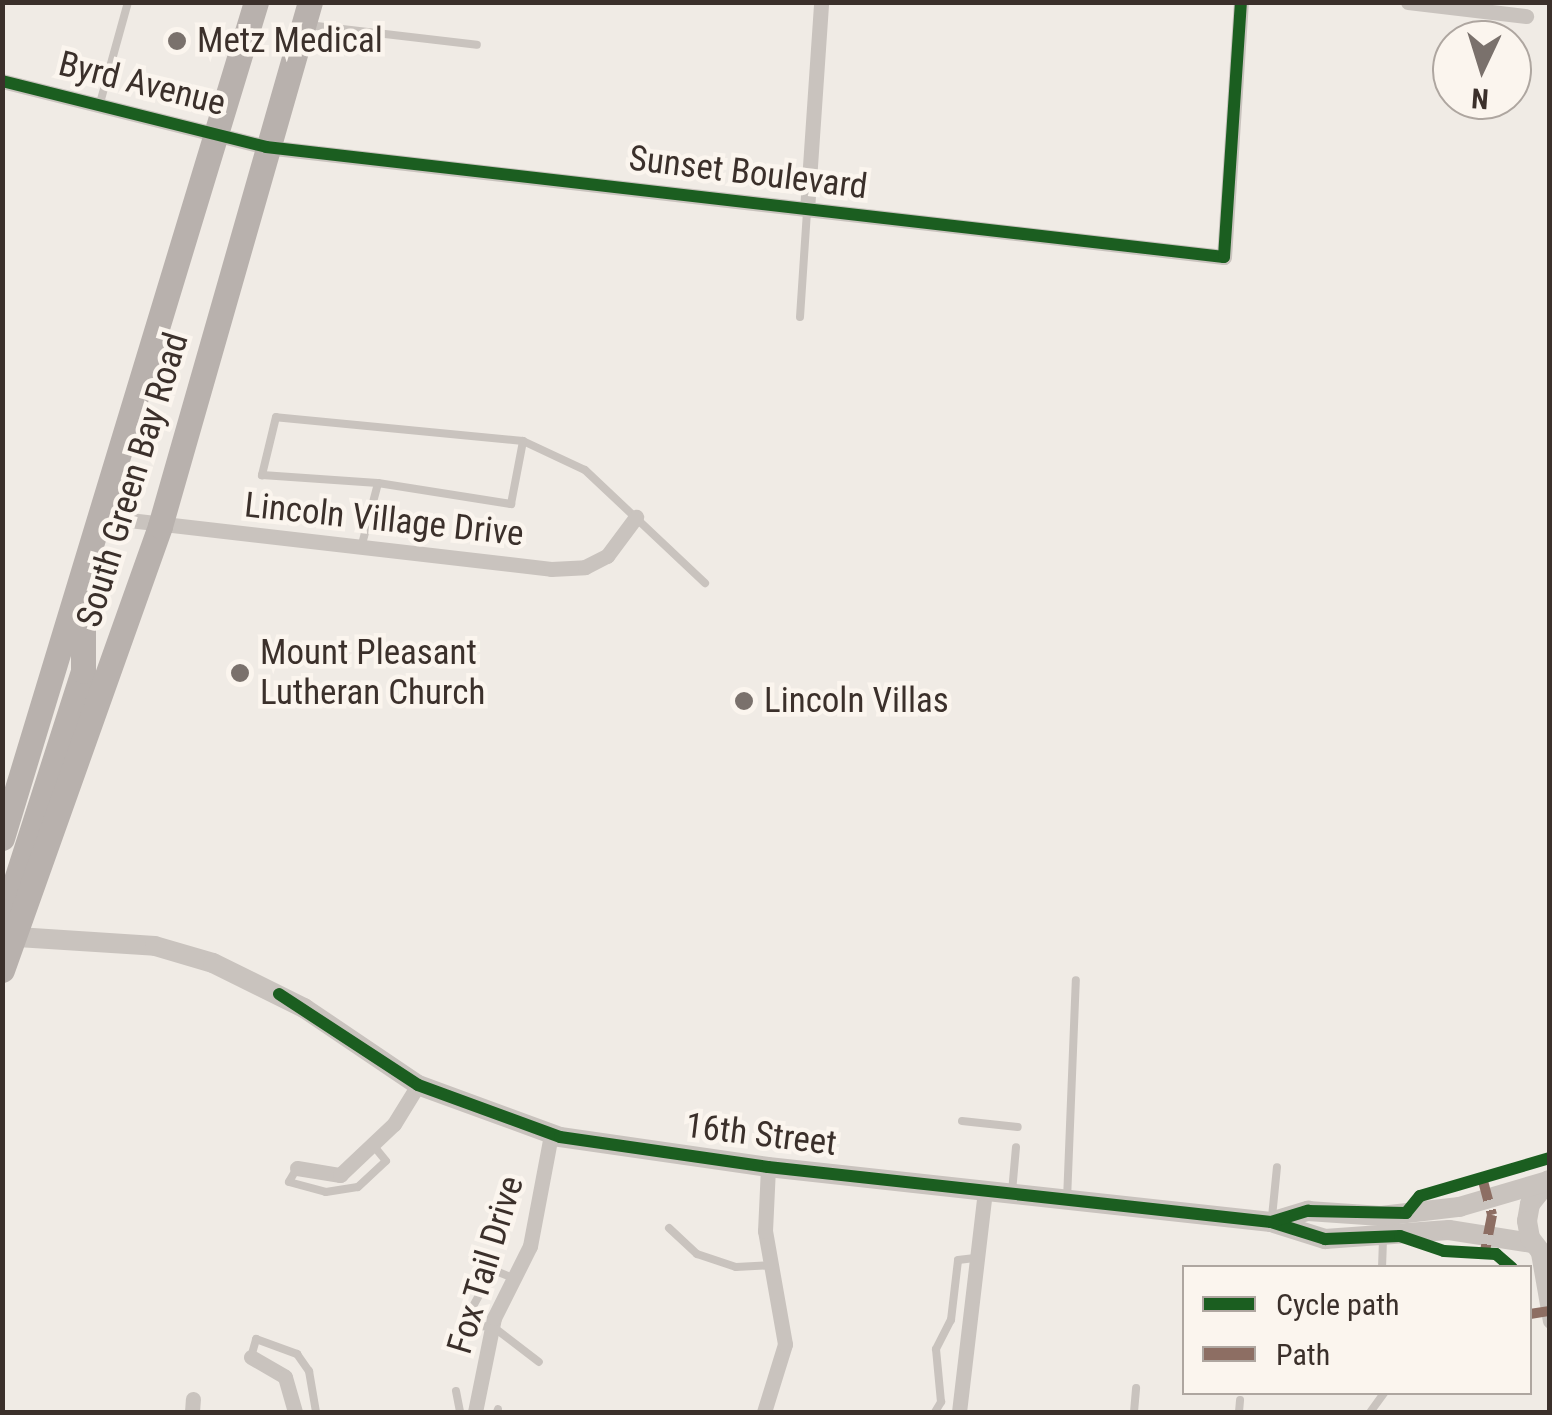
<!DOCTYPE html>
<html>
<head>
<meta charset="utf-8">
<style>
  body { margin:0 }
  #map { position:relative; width:1552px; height:1415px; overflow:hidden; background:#f0ebe5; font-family:"Roboto Condensed",sans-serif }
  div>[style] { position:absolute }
  .service>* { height:8px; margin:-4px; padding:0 4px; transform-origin:4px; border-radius:4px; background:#c9c3be }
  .minor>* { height:15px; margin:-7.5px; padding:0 7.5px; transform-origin:7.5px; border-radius:7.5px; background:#c9c3be }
  .tertiary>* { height:20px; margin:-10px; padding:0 10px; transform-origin:10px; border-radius:10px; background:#c9c3be }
  .primary>* { height:25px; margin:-12.5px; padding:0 12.5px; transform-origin:12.5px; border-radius:12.5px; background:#b8b1ad }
  .quiet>* { height:10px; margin-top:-5px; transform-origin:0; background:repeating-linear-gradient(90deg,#8d6e63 0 20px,transparent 0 30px) }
  .cycleway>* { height:12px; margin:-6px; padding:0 6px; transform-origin:6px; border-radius:6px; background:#1b5e20 }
  .dots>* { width:28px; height:28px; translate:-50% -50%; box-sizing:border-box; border:5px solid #fbf5ee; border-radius:50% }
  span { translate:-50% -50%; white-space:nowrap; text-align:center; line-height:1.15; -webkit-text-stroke:9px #fbf5ee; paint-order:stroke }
  .poi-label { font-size:35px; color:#3b302b }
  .left { translate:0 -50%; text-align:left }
  .street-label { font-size:35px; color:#3b302b }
  .frame { position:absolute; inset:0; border:5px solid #3b302b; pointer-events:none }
  .legend { position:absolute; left:1182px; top:1265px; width:350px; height:130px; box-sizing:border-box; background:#fbf5ee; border:2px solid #aea6a0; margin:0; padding:12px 18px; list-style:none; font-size:30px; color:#3b302b }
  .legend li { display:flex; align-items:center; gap:20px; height:50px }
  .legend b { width:50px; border:2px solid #aea6a0 }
  .north { position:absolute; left:1432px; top:20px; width:100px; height:100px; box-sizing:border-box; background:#fbf5ee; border:2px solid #aea6a0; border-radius:50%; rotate:184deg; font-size:28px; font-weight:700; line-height:40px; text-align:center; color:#3b302b }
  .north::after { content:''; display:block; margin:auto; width:35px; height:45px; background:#7a716c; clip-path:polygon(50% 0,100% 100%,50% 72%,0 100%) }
</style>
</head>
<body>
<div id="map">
  <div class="service">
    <div style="left:308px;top:25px;width:170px;rotate:6.7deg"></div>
    <div style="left:100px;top:103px;width:105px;rotate:-74.5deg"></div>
    <div style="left:800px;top:317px;width:105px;rotate:-86.2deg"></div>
    <div style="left:523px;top:441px;width:68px;rotate:25.1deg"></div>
    <div style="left:585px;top:470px;width:165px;rotate:43.3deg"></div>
    <div style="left:361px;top:548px;width:67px;rotate:-75.3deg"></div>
    <div style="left:378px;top:483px;width:135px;rotate:9deg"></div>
    <div style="left:511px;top:504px;width:64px;rotate:-79.2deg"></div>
    <div style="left:523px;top:441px;width:248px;rotate:-174.5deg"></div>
    <div style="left:276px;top:417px;width:60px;rotate:103.6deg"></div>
    <div style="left:262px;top:475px;width:116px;rotate:3.9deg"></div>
    <div style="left:962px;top:1121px;width:56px;rotate:6.1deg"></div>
    <div style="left:297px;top:1168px;width:16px;rotate:120deg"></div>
    <div style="left:289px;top:1182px;width:38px;rotate:15deg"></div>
    <div style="left:326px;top:1192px;width:32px;rotate:-9deg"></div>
    <div style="left:358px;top:1187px;width:38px;rotate:-43deg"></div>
    <div style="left:386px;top:1161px;width:21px;rotate:-129deg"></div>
    <div style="left:1012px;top:1192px;width:45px;rotate:-84.9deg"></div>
    <div style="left:1067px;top:1200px;width:220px;rotate:-87.7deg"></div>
    <div style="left:1272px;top:1217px;width:50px;rotate:-84.3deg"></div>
    <div style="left:669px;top:1228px;width:38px;rotate:43deg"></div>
    <div style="left:697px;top:1254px;width:41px;rotate:18.4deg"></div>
    <div style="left:736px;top:1267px;width:35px;rotate:-3deg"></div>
    <div style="left:1382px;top:1268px;width:30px;rotate:-88deg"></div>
    <div style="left:513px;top:1278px;width:22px;rotate:-158deg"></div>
    <div style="left:493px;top:1270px;width:66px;rotate:118.9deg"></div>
    <div style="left:461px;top:1328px;width:31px;rotate:-4deg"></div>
    <div style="left:492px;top:1326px;width:59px;rotate:37.5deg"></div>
    <div style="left:251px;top:1357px;width:19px;rotate:-74deg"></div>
    <div style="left:256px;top:1339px;width:44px;rotate:20.1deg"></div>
    <div style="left:297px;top:1354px;width:21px;rotate:55deg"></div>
    <div style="left:309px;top:1371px;width:42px;rotate:80.3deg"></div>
    <div style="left:456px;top:1391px;width:21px;rotate:79deg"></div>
    <div style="left:1371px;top:1411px;width:24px;rotate:-54deg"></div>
    <div style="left:497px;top:1412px;width:3px;rotate:-72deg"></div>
    <div style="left:935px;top:1412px;width:12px;rotate:-59deg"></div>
    <div style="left:941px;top:1402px;width:53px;rotate:-95.4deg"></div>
    <div style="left:936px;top:1349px;width:33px;rotate:-63deg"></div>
    <div style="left:951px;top:1320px;width:60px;rotate:-83.3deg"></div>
    <div style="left:958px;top:1260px;width:17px;rotate:-7deg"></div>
    <div style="left:1134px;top:1412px;width:24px;rotate:-85deg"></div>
    <div style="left:1239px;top:1412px;width:12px;rotate:-85deg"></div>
  </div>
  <div class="minor">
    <div style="left:1408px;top:2px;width:119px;rotate:6.8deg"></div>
    <div style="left:2px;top:81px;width:272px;rotate:14deg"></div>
    <div style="left:266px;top:147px;width:964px;rotate:6.55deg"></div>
    <div style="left:1224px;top:257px;width:256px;rotate:-86.2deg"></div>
    <div style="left:807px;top:210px;width:208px;rotate:-86.1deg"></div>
    <div style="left:103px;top:517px;width:451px;rotate:6.6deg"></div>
    <div style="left:551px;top:569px;width:34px;rotate:-3deg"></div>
    <div style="left:585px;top:567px;width:25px;rotate:-27deg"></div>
    <div style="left:607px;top:556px;width:49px;rotate:-53.4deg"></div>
    <div style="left:297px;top:1168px;width:44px;rotate:9.2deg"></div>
    <div style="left:340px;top:1175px;width:74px;rotate:-43.4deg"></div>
    <div style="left:394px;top:1124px;width:46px;rotate:-58.4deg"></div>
    <div style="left:1538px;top:1253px;width:69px;rotate:80deg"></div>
    <div style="left:251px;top:1357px;width:39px;rotate:30deg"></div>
    <div style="left:285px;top:1377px;width:36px;rotate:74deg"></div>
    <div style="left:192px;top:1412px;width:13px;rotate:-86deg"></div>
    <div style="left:475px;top:1412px;width:96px;rotate:-78.6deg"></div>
    <div style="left:494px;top:1318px;width:80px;rotate:-63.4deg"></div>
    <div style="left:530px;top:1246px;width:113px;rotate:-79.3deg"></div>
    <div style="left:764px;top:1412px;width:71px;rotate:-72.8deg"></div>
    <div style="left:785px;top:1344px;width:115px;rotate:-100deg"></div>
    <div style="left:765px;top:1231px;width:64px;rotate:-87.3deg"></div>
    <div style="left:959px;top:1412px;width:224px;rotate:-83.3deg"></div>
  </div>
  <div class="tertiary">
    <div style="left:2px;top:936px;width:153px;rotate:3.7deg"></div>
    <div style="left:155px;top:946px;width:60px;rotate:16.3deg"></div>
    <div style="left:213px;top:963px;width:102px;rotate:26.3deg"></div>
    <div style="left:304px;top:1008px;width:138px;rotate:34deg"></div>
    <div style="left:418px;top:1085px;width:151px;rotate:20.1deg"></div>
    <div style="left:560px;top:1137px;width:210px;rotate:8.2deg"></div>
    <div style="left:768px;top:1167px;width:506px;rotate:6.24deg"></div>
    <div style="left:1271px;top:1222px;width:57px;rotate:17.5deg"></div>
    <div style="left:1325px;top:1239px;width:124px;rotate:-4.2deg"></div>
    <div style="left:1449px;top:1230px;width:84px;rotate:8.9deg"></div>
    <div style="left:1549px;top:1180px;width:31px;rotate:128deg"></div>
    <div style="left:1530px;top:1204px;width:17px;rotate:100deg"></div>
    <div style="left:1527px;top:1221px;width:17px;rotate:80deg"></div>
    <div style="left:1530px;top:1238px;width:33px;rotate:52deg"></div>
    <div style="left:1271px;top:1222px;width:39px;rotate:-17deg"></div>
    <div style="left:1308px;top:1211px;width:73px;rotate:3.9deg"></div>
    <div style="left:1381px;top:1216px;width:79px;rotate:-6.6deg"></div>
    <div style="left:1459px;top:1207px;width:93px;rotate:-16.3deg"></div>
  </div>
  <div class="primary">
    <div style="left:2px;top:838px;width:874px;rotate:-73.1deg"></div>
    <div style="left:14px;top:922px;width:33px;rotate:-92deg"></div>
    <div style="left:13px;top:889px;width:229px;rotate:-72.2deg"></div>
    <div style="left:83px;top:671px;width:58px;rotate:-90deg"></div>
    <div style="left:2px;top:970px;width:471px;rotate:-70.4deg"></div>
    <div style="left:160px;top:526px;width:545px;rotate:-74.03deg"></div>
  </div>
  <div class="quiet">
    <div style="left:1483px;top:1181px;width:35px;rotate:75deg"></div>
    <div style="left:1492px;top:1215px;width:37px;rotate:101deg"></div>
    <div style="left:1530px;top:1314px;width:20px;rotate:-9deg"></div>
  </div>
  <div class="cycleway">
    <div style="left:2px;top:81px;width:272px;rotate:14deg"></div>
    <div style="left:266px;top:147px;width:964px;rotate:6.55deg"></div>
    <div style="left:1224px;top:257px;width:256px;rotate:-86.2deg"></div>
    <div style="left:279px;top:994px;width:166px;rotate:33.2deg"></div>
    <div style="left:418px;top:1085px;width:151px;rotate:20.1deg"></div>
    <div style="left:560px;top:1137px;width:210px;rotate:8.2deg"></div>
    <div style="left:768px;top:1167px;width:506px;rotate:6.24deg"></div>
    <div style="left:1271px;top:1222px;width:57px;rotate:17.5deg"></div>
    <div style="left:1325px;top:1239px;width:75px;rotate:-2.3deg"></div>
    <div style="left:1400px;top:1236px;width:46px;rotate:18.8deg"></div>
    <div style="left:1444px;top:1251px;width:52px;rotate:3.3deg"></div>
    <div style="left:1496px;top:1254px;width:21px;rotate:41deg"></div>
    <div style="left:1271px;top:1222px;width:39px;rotate:-17deg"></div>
    <div style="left:1308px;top:1211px;width:98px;rotate:1.2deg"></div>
    <div style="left:1406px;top:1213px;width:22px;rotate:-51deg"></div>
    <div style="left:1420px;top:1196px;width:135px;rotate:-16.3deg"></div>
  </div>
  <div class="dots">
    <div style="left:177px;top:41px;background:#7a716c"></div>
    <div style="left:240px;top:673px;background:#7a716c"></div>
    <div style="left:744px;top:701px;background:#7a716c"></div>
  </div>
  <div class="poi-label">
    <span class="left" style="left:197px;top:41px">Metz Medical</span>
    <span class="left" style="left:260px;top:673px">Mount Pleasant<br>Lutheran Church</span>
    <span class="left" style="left:764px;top:701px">Lincoln Villas</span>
  </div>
  <div class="street-label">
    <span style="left:142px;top:84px;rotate:14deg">Byrd Avenue</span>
    <span style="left:748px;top:173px;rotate:7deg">Sunset Boulevard</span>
    <span style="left:133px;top:480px;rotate:-73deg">South Green Bay Road</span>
    <span style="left:384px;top:520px;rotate:6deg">Lincoln Village Drive</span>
    <span style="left:761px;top:1135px;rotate:7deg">16th Street</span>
    <span style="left:486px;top:1265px;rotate:-73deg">Fox Tail Drive</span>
  </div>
  <div class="frame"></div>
  <ul class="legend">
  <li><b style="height:12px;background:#1b5e20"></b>Cycle path</li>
  <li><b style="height:12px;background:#8d6e63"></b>Path</li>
  </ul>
  <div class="north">N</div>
</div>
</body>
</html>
